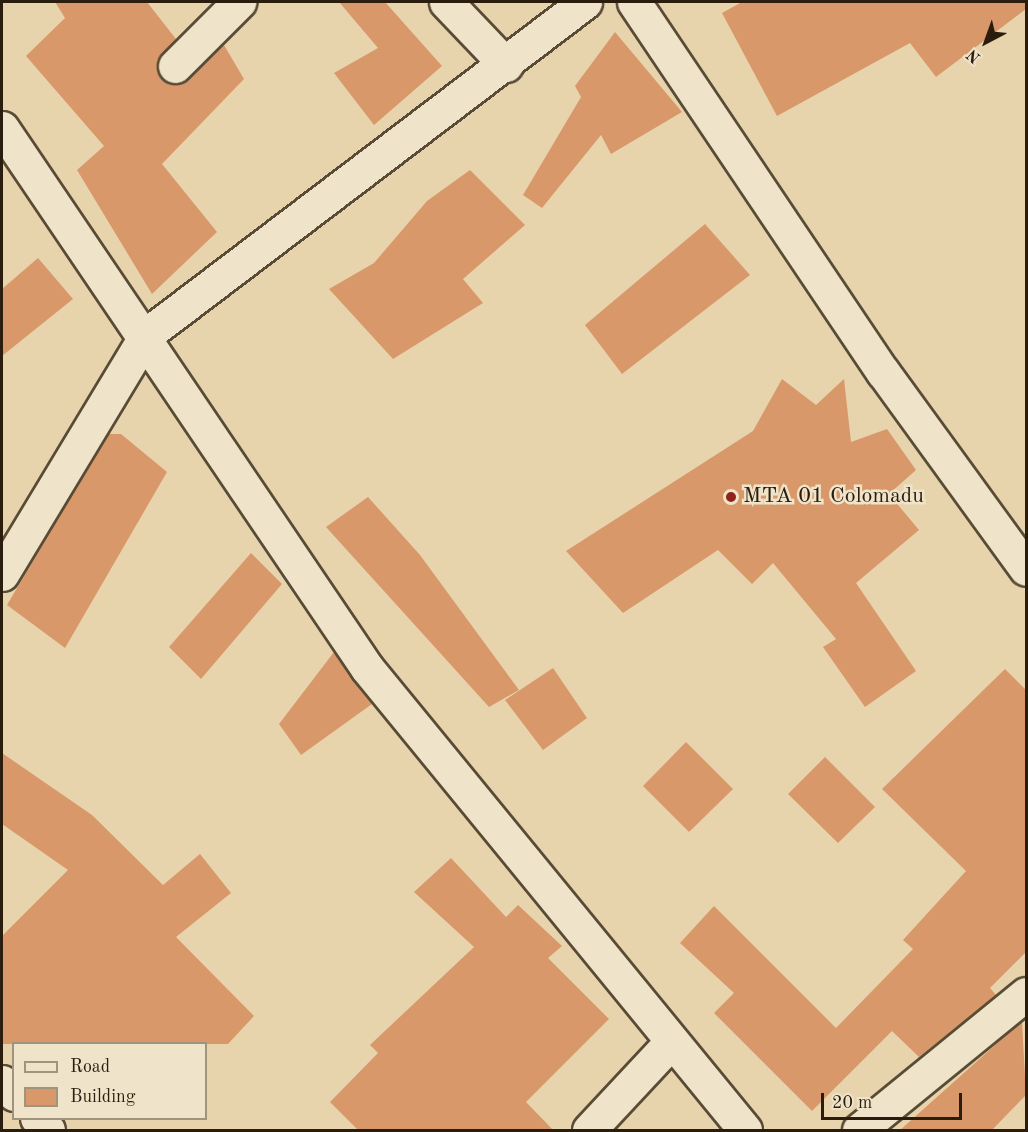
<!DOCTYPE html>
<html>
<head>
<meta charset="utf-8">
<style>
  body { margin:0 }
  #map { position:relative; width:1028px; height:1132px; overflow:hidden; background:#e7d4ad; font-family:"Old Standard TT",serif }
  div>[style] { position:absolute }
  .building>* { inset:0; background:#d9986a }
  .roads { filter:drop-shadow(2px 0 #594b35) drop-shadow(-2px 0 #594b35) drop-shadow(0 2px #594b35) drop-shadow(0 -2px #594b35) }
  .minor>* { height:33px; margin:-16.5px; padding:0 16.5px; transform-origin:16.5px; border-radius:16.5px; background:#efe3ca }
  .dots>* { width:16px; height:16px; translate:-50% -50%; box-sizing:border-box; border:3px solid #efe3ca; border-radius:50% }
  span { translate:-50% -50%; white-space:nowrap; text-align:center; line-height:1.15; -webkit-text-stroke:5px #efe3ca; paint-order:stroke }
  .poi-label { font-size:22px; color:#2a1d0d }
  .left { translate:0 -50%; text-align:left }
  .frame { position:absolute; inset:0; border:3px solid #2a1d0d; pointer-events:none }
  .legend { position:absolute; left:12px; top:1042px; width:195px; height:78px; box-sizing:border-box; background:#efe3ca; border:2px solid #a0947e; margin:0; padding:8px 10px; list-style:none; font-size:18px; color:#2a1d0d }
  .legend li { display:flex; align-items:center; gap:12px; height:30px }
  .legend b { width:30px; border:2px solid #a0947e }
  .north { position:absolute; left:956px; top:12px; width:60px; height:60px; -webkit-text-stroke:4px #efe3ca; paint-order:stroke; rotate:221deg; font-size:16px; font-weight:700; line-height:24px; text-align:center; color:#2a1d0d }
  .north::after { content:''; display:block; margin:auto; width:21px; height:27px; background:#2a1d0d; clip-path:polygon(50% 0,100% 100%,50% 72%,0 100%) }
  .scale { position:absolute; left:821px; top:1093px; width:141px; height:27px; box-sizing:border-box; border:3px solid #2a1d0d; border-top:0; padding-left:8px; font-size:18px; line-height:21px; white-space:nowrap; color:#2a1d0d; -webkit-text-stroke:4px #efe3ca; paint-order:stroke }
</style>
</head>
<body>
<div id="map">
  <div class="building">
    <div style="clip-path:polygon(55px 2px,147px 2px,176px 39px,157px 61px,162px 80px,180px 84px,224px 45px,244px 79px,162px 164px,217px 232px,152px 294px,77px 170px,104px 146px,26px 56px,65px 18px)"></div>
    <div style="clip-path:polygon(339px 2px,385px 2px,442px 66px,374px 125px,334px 73px,378px 48px)"></div>
    <div style="clip-path:polygon(742px 2px,1026px 2px,1026px 9px,936px 77px,910px 43px,777px 116px,722px 13px)"></div>
    <div style="clip-path:polygon(615px 32px,682px 112px,611px 154px,601px 135px,542px 208px,523px 195px,581px 97px,575px 86px)"></div>
    <div style="clip-path:polygon(470px 170px,525px 225px,463px 279px,483px 303px,393px 359px,329px 289px,374px 263px,427px 201px)"></div>
    <div style="clip-path:polygon(705px 224px,750px 275px,622px 374px,585px 325px)"></div>
    <div style="clip-path:polygon(38px 258px,73px 299px,2px 356px,2px 289px)"></div>
    <div style="clip-path:polygon(782px 379px,816px 405px,844px 379px,851px 442px,887px 429px,916px 470px,889px 494px,919px 530px,856px 583px,916px 671px,865px 707px,823px 647px,836px 639px,773px 563px,752px 584px,718px 550px,623px 613px,566px 551px,753px 431px)"></div>
    <div style="clip-path:polygon(108px 434px,121px 434px,167px 472px,65px 648px,7px 605px)"></div>
    <div style="clip-path:polygon(368px 497px,420px 555px,519px 690px,489px 707px,326px 527px)"></div>
    <div style="clip-path:polygon(251px 553px,282px 584px,201px 679px,169px 647px)"></div>
    <div style="clip-path:polygon(334px 652px,372px 704px,301px 755px,279px 724px)"></div>
    <div style="clip-path:polygon(553px 668px,587px 718px,543px 750px,505px 700px)"></div>
    <div style="clip-path:polygon(1005px 669px,1026px 690px,1026px 952px,990px 988px,996px 995px,919px 1057px,892px 1031px,812px 1111px,714px 1013px,734px 993px,680px 943px,714px 906px,836px 1028px,913px 949px,903px 940px,966px 871px,882px 789px)"></div>
    <div style="clip-path:polygon(686px 742px,733px 789px,689px 832px,643px 786px)"></div>
    <div style="clip-path:polygon(2px 753px,92px 815px,163px 885px,200px 854px,231px 893px,176px 937px,254px 1016px,228px 1044px,2px 1044px,2px 936px,68px 870px,2px 824px)"></div>
    <div style="clip-path:polygon(825px 757px,875px 807px,838px 843px,788px 794px)"></div>
    <div style="clip-path:polygon(451px 858px,506px 917px,518px 905px,562px 946px,548px 958px,609px 1019px,526px 1102px,554px 1131px,359px 1131px,330px 1102px,378px 1053px,370px 1045px,474px 947px,414px 892px)"></div>
    <div style="clip-path:polygon(1022px 1021px,1026px 1095px,991px 1131px,899px 1131px)"></div>
  </div>
  <div class="roads">
    <div class="minor">
      <div style="left:446px;top:2px;width:87px;rotate:46.4deg"></div>
      <div style="left:634px;top:2px;width:446px;rotate:56.1deg"></div>
      <div style="left:883px;top:372px;width:243px;rotate:54deg"></div>
      <div style="left:175px;top:66px;width:91px;rotate:-45deg"></div>
      <div style="left:2px;top:128px;width:652px;rotate:55.94deg"></div>
      <div style="left:367px;top:668px;width:597px;rotate:50.71deg"></div>
      <div style="left:2px;top:574px;width:279px;rotate:-58.9deg"></div>
      <div style="left:146px;top:335px;width:551px;rotate:-37.18deg"></div>
      <div style="left:2px;top:1082px;width:17px;rotate:45deg"></div>
      <div style="left:37px;top:1118px;width:16px;rotate:47deg"></div>
      <div style="left:589px;top:1130px;width:120px;rotate:-47deg"></div>
      <div style="left:859px;top:1130px;width:215px;rotate:-39.2deg"></div>
    </div>
  </div>
  <div class="dots">
    <div style="left:731px;top:497px;background:#8f2418"></div>
  </div>
  <div class="poi-label">
    <span class="left" style="left:743px;top:497px">MTA 01 Colomadu</span>
  </div>
  <div class="frame"></div>
  <ul class="legend">
  <li><b style="height:8px;background:#efe3ca"></b>Road</li>
  <li><b style="height:16px;background:#d9986a"></b>Building</li>
  </ul>
  <div class="north">N</div>
  <div class="scale">20 m</div>
</div>
</body>
</html>
